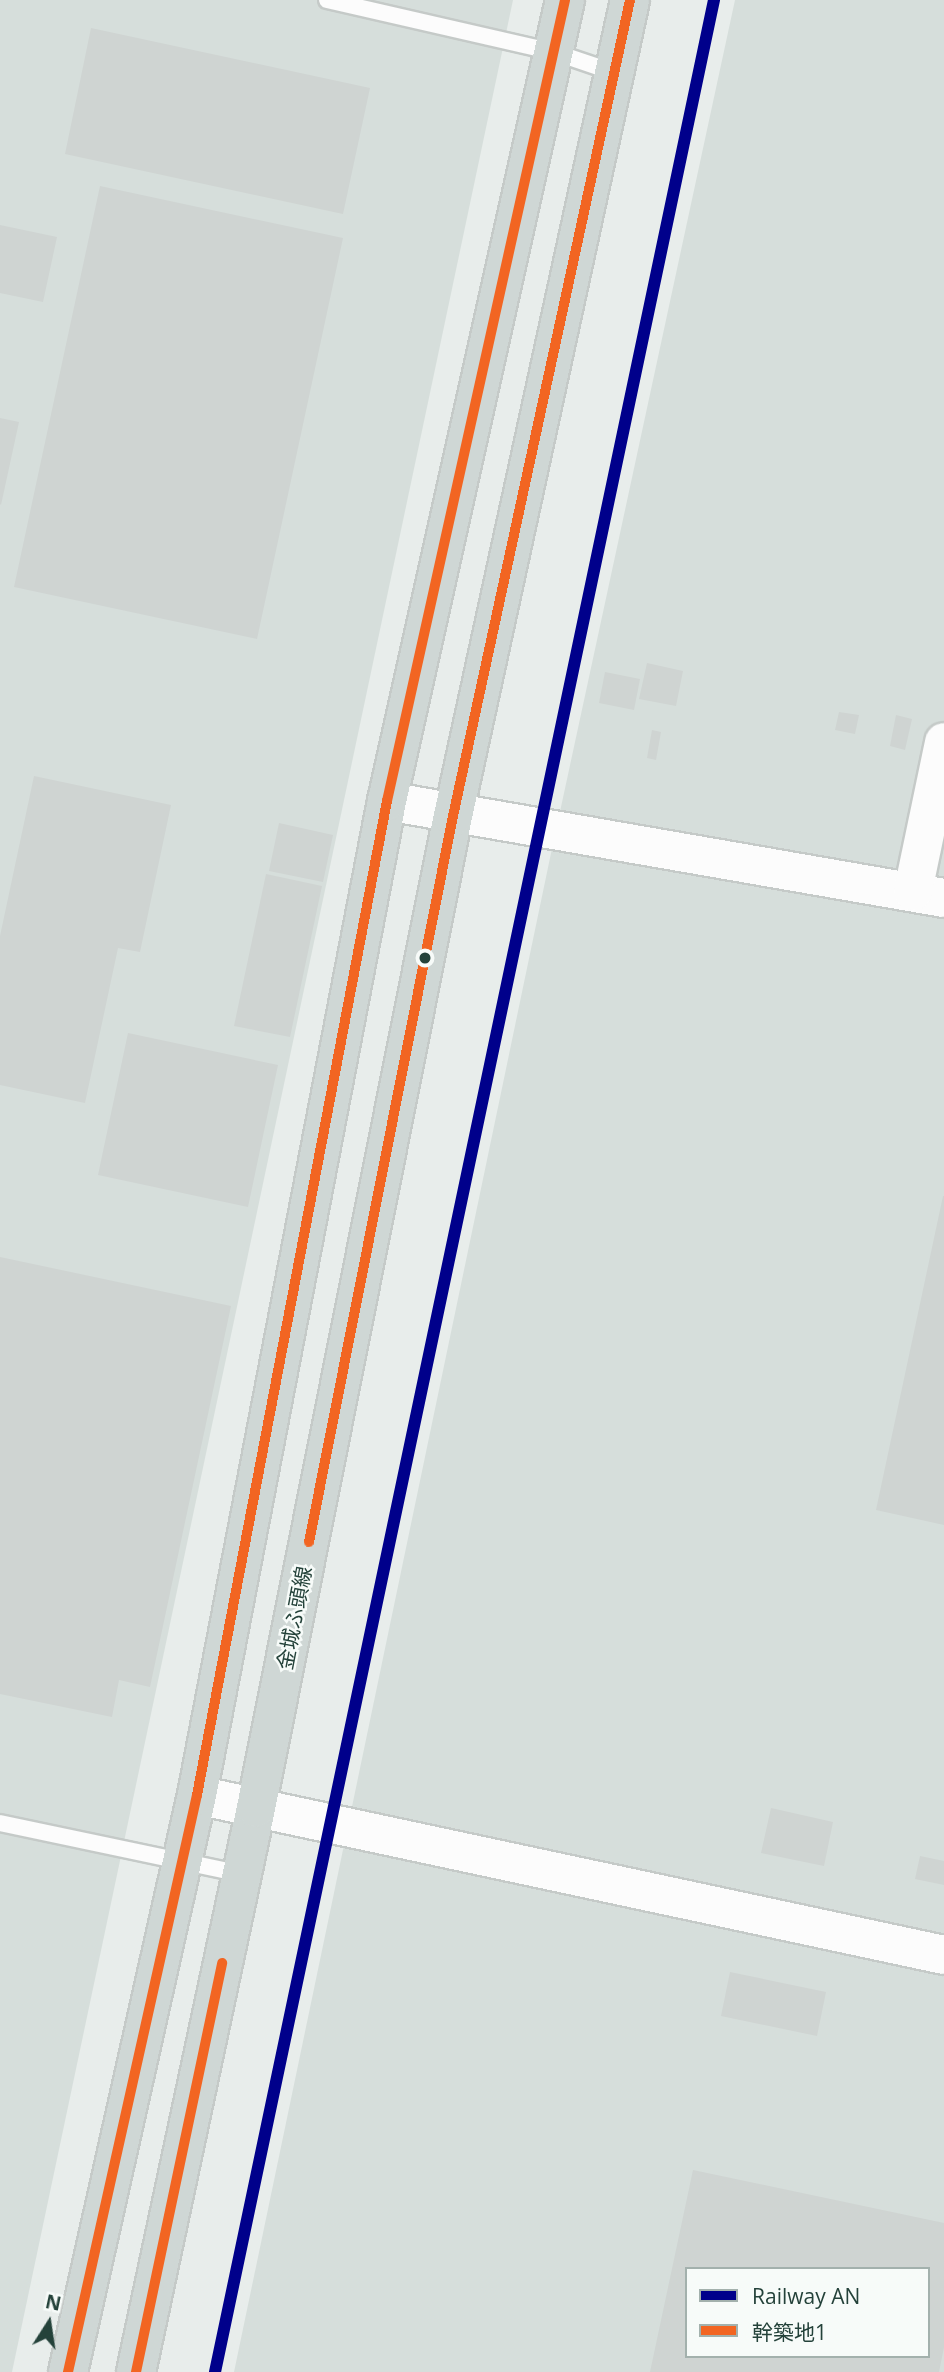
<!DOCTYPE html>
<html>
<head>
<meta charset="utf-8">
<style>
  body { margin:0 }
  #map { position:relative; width:944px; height:2372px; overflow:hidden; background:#e8edeb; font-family:"Open Sans","Noto Sans JP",sans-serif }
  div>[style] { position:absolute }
  .built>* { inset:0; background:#d6dedb }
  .building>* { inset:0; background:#cfd4d2 }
  .roads { filter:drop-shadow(2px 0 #c5cac8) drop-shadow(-2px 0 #c5cac8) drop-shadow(0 2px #c5cac8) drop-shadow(0 -2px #c5cac8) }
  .lane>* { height:16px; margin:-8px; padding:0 8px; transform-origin:8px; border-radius:8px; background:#fcfcfc }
  .secondary>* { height:38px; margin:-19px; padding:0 19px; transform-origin:19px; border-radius:19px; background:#fcfcfc }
  .primary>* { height:38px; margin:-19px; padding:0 19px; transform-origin:19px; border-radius:19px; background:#cfd7d5 }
  .bus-1>* { height:10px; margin:-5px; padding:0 5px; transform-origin:5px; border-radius:5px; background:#f26522 }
  .rail-1>* { height:12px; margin:-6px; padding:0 6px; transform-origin:6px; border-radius:6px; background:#00008b }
  .dots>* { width:19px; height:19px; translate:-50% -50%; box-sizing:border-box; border:4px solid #f7fbf9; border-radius:50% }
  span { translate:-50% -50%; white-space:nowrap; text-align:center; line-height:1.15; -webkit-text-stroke:5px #f7fbf9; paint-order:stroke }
  .street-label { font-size:21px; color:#24423a }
  .legend { position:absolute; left:685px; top:2267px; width:245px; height:91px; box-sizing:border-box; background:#f7fbf9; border:2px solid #a3b1ad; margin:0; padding:9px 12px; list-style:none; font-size:21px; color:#24423a }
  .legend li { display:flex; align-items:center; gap:14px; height:35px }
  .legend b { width:35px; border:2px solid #a3b1ad }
  .north { position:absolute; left:14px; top:2288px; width:70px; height:70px; -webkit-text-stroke:5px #f7fbf9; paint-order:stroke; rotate:12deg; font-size:19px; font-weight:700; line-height:28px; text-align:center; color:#24423a }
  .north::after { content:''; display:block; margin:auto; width:24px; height:32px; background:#24423a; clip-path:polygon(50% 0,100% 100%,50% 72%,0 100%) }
</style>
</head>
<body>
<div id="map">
  <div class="built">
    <div style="clip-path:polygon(0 0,513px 0,12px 2372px,0 2372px)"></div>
    <div style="clip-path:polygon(evenodd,735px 0,944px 0,944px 2372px,234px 2372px,550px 858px,735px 0,687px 2269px,928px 2269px,928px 2356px,687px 2356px,687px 2269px)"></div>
  </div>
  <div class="building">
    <div style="clip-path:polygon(91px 28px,370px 88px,343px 214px,65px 154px)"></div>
    <div style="clip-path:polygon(100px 186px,343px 238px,257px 639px,14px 587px)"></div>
    <div style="clip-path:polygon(0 225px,57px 237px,43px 302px,0 293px)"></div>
    <div style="clip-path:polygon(0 418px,19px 422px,1px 505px,0 504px)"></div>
    <div style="clip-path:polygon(647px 663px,683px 671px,676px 706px,639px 699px)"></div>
    <div style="clip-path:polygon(605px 672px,640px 679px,634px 710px,599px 703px)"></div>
    <div style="clip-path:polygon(839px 712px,859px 715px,855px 734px,835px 730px)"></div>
    <div style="clip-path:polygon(896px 715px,912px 719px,905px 750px,890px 746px)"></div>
    <div style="clip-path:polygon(652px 730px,661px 732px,656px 760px,647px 758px)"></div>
    <div style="clip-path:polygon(34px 776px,171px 805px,140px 952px,118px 948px,85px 1103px,0 1085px,0 936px)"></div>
    <div style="clip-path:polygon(279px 823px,333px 835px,323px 882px,269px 871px)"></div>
    <div style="clip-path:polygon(266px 874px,322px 886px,290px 1037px,234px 1026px)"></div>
    <div style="clip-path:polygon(128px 1033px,278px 1065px,248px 1207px,98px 1175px)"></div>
    <div style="clip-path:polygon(943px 1196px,944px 1196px,944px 1525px,876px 1510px)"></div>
    <div style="clip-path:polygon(0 1257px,231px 1306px,150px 1687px,119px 1680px,112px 1717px,0 1694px)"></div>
    <div style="clip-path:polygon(771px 1808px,833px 1822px,824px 1866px,761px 1853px)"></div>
    <div style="clip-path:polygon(920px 1856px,944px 1861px,944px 1885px,915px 1879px)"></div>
    <div style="clip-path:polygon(730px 1972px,826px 1992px,817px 2036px,721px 2016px)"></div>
    <div style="clip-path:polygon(evenodd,693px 2170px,944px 2223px,944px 2347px,939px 2372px,650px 2372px,693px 2170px,687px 2269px,928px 2269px,928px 2356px,687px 2356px,687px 2269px)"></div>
  </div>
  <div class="roads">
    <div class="lane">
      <div style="left:327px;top:0;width:233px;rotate:12.9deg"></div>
      <div style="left:554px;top:52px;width:65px;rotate:18.7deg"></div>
      <div style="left:0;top:1823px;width:246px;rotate:11.9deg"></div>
    </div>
    <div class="secondary">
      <div style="left:387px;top:801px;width:565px;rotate:9.88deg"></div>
      <div style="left:913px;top:891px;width:152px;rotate:-78.2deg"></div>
      <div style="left:197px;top:1795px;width:764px;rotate:12.09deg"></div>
    </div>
    <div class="primary">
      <div style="left:68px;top:2372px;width:591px;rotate:-77.4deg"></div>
      <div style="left:197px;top:1795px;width:1012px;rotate:-79.18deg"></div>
      <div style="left:387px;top:801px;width:821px;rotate:-77.47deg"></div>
      <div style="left:136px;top:2372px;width:577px;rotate:-77.99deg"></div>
      <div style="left:256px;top:1808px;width:1011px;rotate:-78.77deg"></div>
      <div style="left:453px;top:816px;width:835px;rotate:-77.76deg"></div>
    </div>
  </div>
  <div class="bus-1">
    <div style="left:309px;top:1542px;width:740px;rotate:-78.78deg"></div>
    <div style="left:453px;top:816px;width:835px;rotate:-77.76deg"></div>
    <div style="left:68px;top:2372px;width:591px;rotate:-77.4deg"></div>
    <div style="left:197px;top:1795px;width:1012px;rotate:-79.18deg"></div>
    <div style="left:387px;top:801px;width:821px;rotate:-77.47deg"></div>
    <div style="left:136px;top:2372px;width:418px;rotate:-78.1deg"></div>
  </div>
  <div class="rail-1">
    <div style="left:215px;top:2372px;width:2424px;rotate:-78.12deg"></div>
  </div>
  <div class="dots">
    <div style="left:425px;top:958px;background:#24423a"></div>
  </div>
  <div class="street-label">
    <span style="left:294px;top:1618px;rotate:-79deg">金城ふ頭線</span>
  </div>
  <ul class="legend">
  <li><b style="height:9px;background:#00008b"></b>Railway AN</li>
  <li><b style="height:9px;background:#f26522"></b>幹築地1</li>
  </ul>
  <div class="north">N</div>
</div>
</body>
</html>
